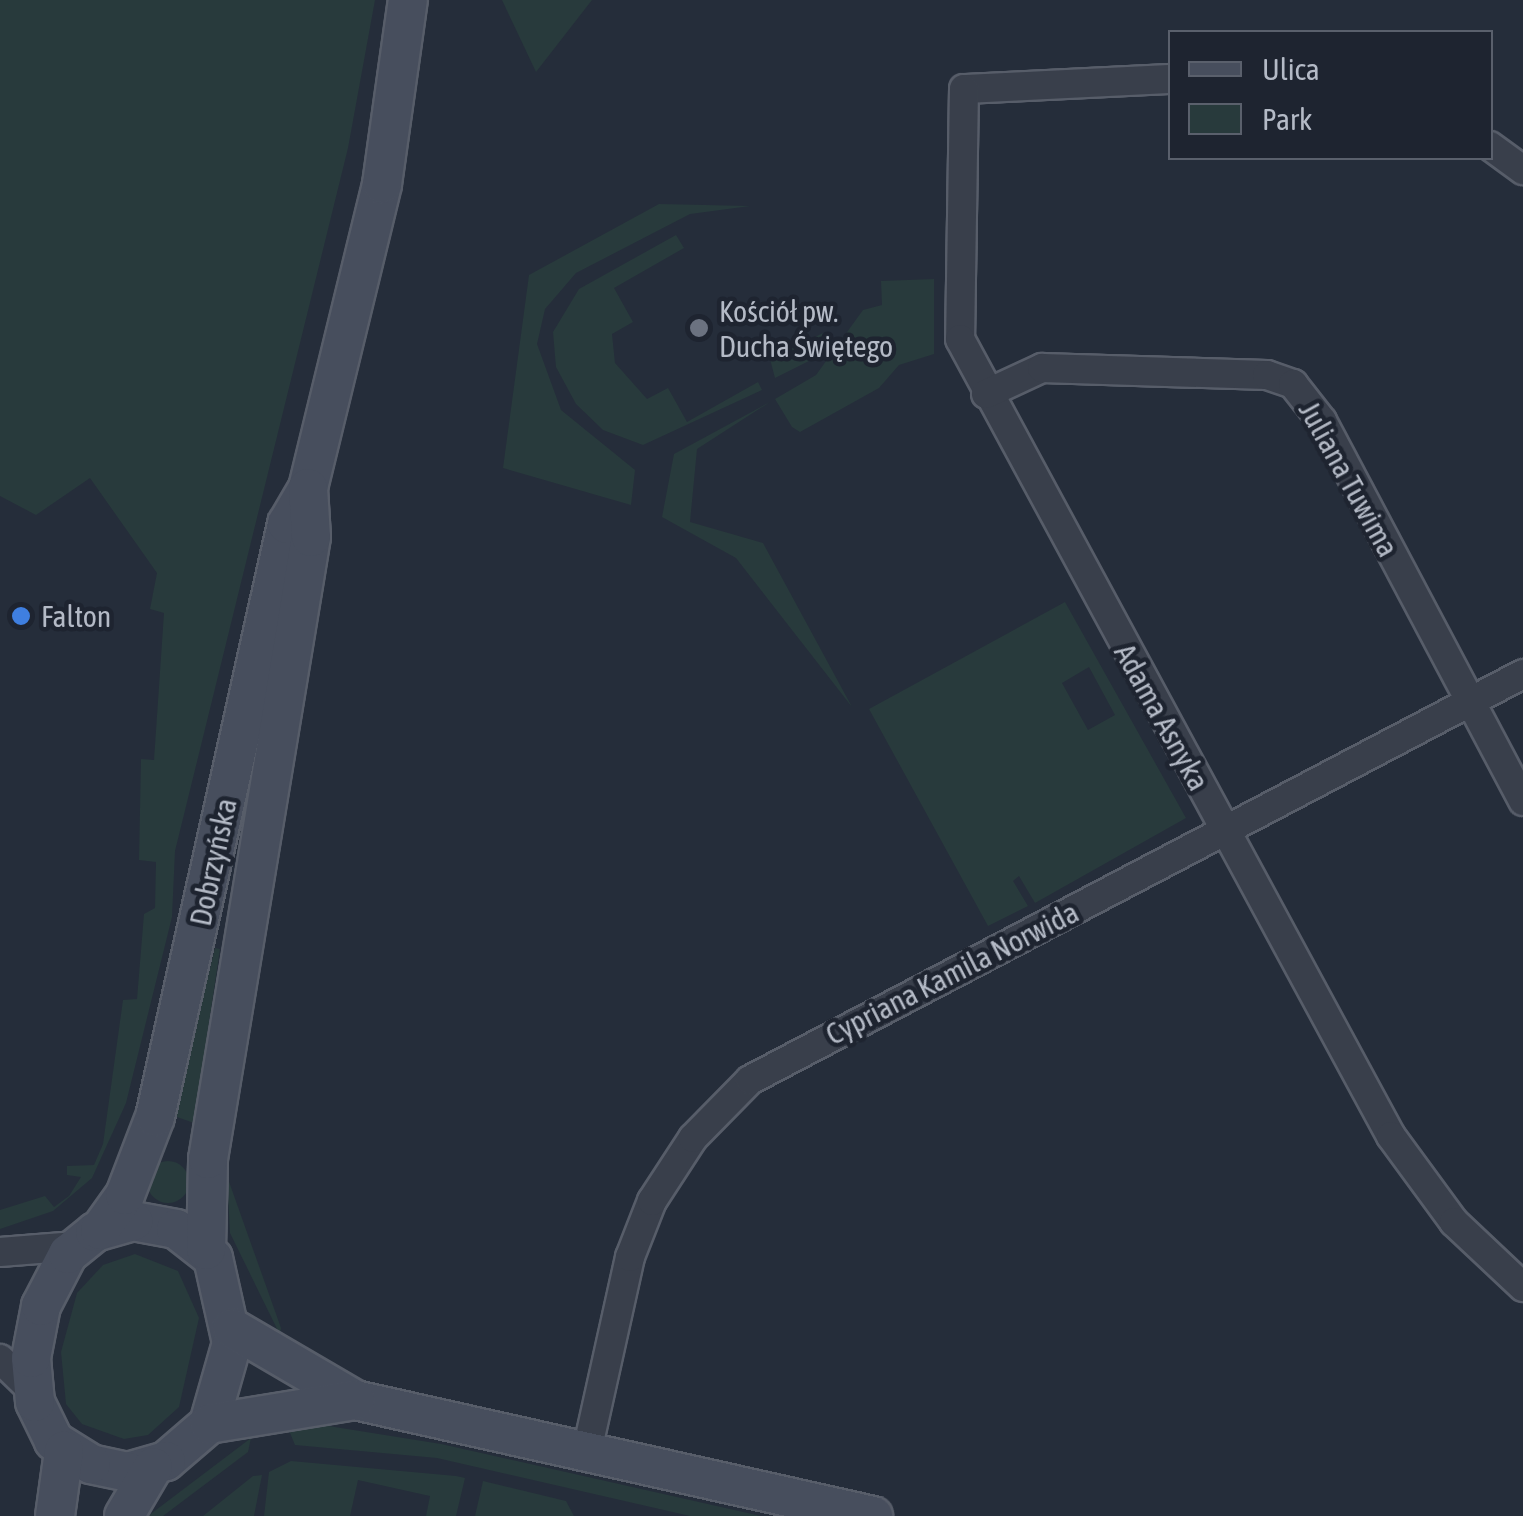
<!DOCTYPE html>
<html>
<head>
<meta charset="utf-8">
<style>
  body { margin:0 }
  #map { position:relative; width:1523px; height:1516px; overflow:hidden; background:#252d3a; font-family:"Asap Condensed",sans-serif }
  div>[style] { position:absolute }
  .green>* { inset:0; background:#283a3c }
  .round { border-radius:50% }
  .roads { filter:drop-shadow(2px 0 #575d69) drop-shadow(-2px 0 #575d69) drop-shadow(0 2px #575d69) drop-shadow(0 -2px #575d69) }
  .street>* { height:28px; margin:-14px; padding:0 14px; transform-origin:14px; border-radius:14px; background:#393f4b }
  .secondary>* { height:38px; margin:-19px; padding:0 19px; transform-origin:19px; border-radius:19px; background:#474e5d }
  .dots>* { width:28px; height:28px; translate:-50% -50%; box-sizing:border-box; border:5px solid #1e2430; border-radius:50% }
  span { translate:-50% -50%; white-space:nowrap; text-align:center; line-height:1.15; -webkit-text-stroke:9px #1e2430; paint-order:stroke }
  .poi-label { font-size:30px; color:#b4bac6 }
  .left { translate:0 -50%; text-align:left }
  .street-label { font-size:30px; color:#b4bac6 }
  .legend { position:absolute; left:1168px; top:30px; width:325px; height:130px; box-sizing:border-box; background:#1e2430; border:2px solid #5a606c; margin:0; padding:12px 18px; list-style:none; font-size:30px; color:#b4bac6 }
  .legend li { display:flex; align-items:center; gap:20px; height:50px }
  .legend b { width:50px; border:2px solid #5a606c }
</style>
</head>
<body>
<div id="map">
  <div class="green">
    <div style="clip-path:polygon(0 0,375px 0,348px 148px,175px 851px,172px 917px,126px 1103px,92px 1178px,53px 1211px,0 1229px,0 1210px,45px 1196px,54px 1207px,69px 1196px,81px 1177px,67px 1175px,67px 1166px,94px 1165px,103px 1144px,123px 1000px,137px 999px,144px 914px,155px 908px,156px 862px,139px 860px,141px 759px,154px 760px,164px 613px,150px 609px,157px 573px,90px 478px,36px 515px,0 496px)"></div>
    <div style="clip-path:polygon(502px 0,592px 0,536px 72px)"></div>
    <div style="clip-path:polygon(659px 204px,750px 206px,690px 214px,576px 273px,545px 309px,537px 344px,561px 410px,635px 470px,631px 505px,503px 468px,529px 275px)"></div>
    <div style="clip-path:polygon(676px 235px,684px 248px,614px 288px,633px 322px,612px 334px,615px 363px,647px 399px,668px 388px,687px 422px,758px 382px,762px 390px,643px 445px,603px 430px,576px 404px,556px 367px,553px 332px,579px 289px)"></div>
    <div style="clip-path:polygon(934px 279px,934px 354px,899px 365px,879px 388px,800px 432px,792px 427px,775px 399px,816px 375px,863px 310px,882px 305px,881px 281px)"></div>
    <div style="clip-path:polygon(823px 333px,811px 360px,775px 378px,770px 359px)"></div>
    <div style="clip-path:polygon(770px 402px,697px 449px,690px 522px,763px 543px,852px 707px,736px 558px,662px 517px,674px 454px)"></div>
    <div style="clip-path:polygon(evenodd,1065px 602px,1186px 818px,1035px 903px,1019px 876px,1013px 881px,1028px 906px,988px 926px,869px 709px,1065px 602px,1089px 667px,1115px 715px,1088px 730px,1062px 683px,1089px 667px)"></div>
    <div style="clip-path:polygon(215px 948px,220px 949px,194px 1123px,174px 1116px)"></div>
    <div class="round" style="left:147px;top:1161px;width:42px;height:42px"></div>
    <div style="clip-path:polygon(227px 1176px,281px 1328px,280px 1335px,230px 1233px)"></div>
    <div style="clip-path:polygon(135px 1254px,178px 1271px,199px 1318px,179px 1407px,148px 1435px,124px 1439px,82px 1424px,66px 1404px,61px 1352px,77px 1293px,103px 1265px)"></div>
    <div style="clip-path:polygon(316px 1424px,441px 1444px,761px 1516px,690px 1516px,437px 1458px,295px 1445px,288px 1428px)"></div>
    <div style="clip-path:polygon(251px 1438px,248px 1452px,163px 1516px,148px 1516px)"></div>
    <div style="clip-path:polygon(291px 1461px,456px 1476px,465px 1478px,456px 1516px,426px 1516px,430px 1496px,358px 1480px,350px 1516px,264px 1516px,269px 1472px)"></div>
    <div style="clip-path:polygon(262px 1475px,254px 1516px,203px 1516px,253px 1476px)"></div>
    <div style="clip-path:polygon(483px 1481px,566px 1501px,574px 1516px,475px 1516px)"></div>
  </div>
  <div class="roads">
    <div class="street">
      <div style="left:1170px;top:79px;width:206px;rotate:177.2deg"></div>
      <div style="left:964px;top:89px;width:250px;rotate:90.9deg"></div>
      <div style="left:960px;top:339px;width:906px;rotate:61.6deg"></div>
      <div style="left:1391px;top:1136px;width:107px;rotate:53.8deg"></div>
      <div style="left:1454px;top:1222px;width:95px;rotate:43.3deg"></div>
      <div style="left:1490px;top:146px;width:41px;rotate:36deg"></div>
      <div style="left:986px;top:394px;width:62px;rotate:-24.9deg"></div>
      <div style="left:1042px;top:368px;width:225px;rotate:1.8deg"></div>
      <div style="left:1267px;top:375px;width:28px;rotate:19deg"></div>
      <div style="left:1293px;top:384px;width:47px;rotate:51.9deg"></div>
      <div style="left:1322px;top:421px;width:430px;rotate:62.1deg"></div>
      <div style="left:0;top:1252px;width:76px;rotate:-4.5deg"></div>
      <div style="left:0;top:1359px;width:46px;rotate:44.1deg"></div>
      <div style="left:587px;top:1451px;width:199px;rotate:-77.5deg"></div>
      <div style="left:630px;top:1257px;width:60px;rotate:-68.6deg"></div>
      <div style="left:652px;top:1201px;width:75px;rotate:-56.9deg"></div>
      <div style="left:693px;top:1138px;width:81px;rotate:-45.5deg"></div>
      <div style="left:750px;top:1080px;width:873px;rotate:-27.71deg"></div>
    </div>
    <div class="secondary">
      <div style="left:133px;top:1221px;width:44px;rotate:10.5deg"></div>
      <div style="left:176px;top:1229px;width:47px;rotate:38.1deg"></div>
      <div style="left:213px;top:1258px;width:87px;rotate:77.4deg"></div>
      <div style="left:232px;top:1343px;width:84px;rotate:105.9deg"></div>
      <div style="left:209px;top:1424px;width:57px;rotate:139.3deg"></div>
      <div style="left:166px;top:1461px;width:40px;rotate:164deg"></div>
      <div style="left:128px;top:1472px;width:38px;rotate:-168deg"></div>
      <div style="left:91px;top:1464px;width:44px;rotate:-148.1deg"></div>
      <div style="left:54px;top:1441px;width:43px;rotate:-116deg"></div>
      <div style="left:35px;top:1402px;width:44px;rotate:-95.2deg"></div>
      <div style="left:31px;top:1358px;width:53px;rotate:-79.1deg"></div>
      <div style="left:41px;top:1306px;width:59px;rotate:-62.6deg"></div>
      <div style="left:68px;top:1254px;width:35px;rotate:-39deg"></div>
      <div style="left:95px;top:1232px;width:40px;rotate:-16deg"></div>
      <div style="left:100px;top:1230px;width:43px;rotate:-54.5deg"></div>
      <div style="left:125px;top:1195px;width:84px;rotate:-69deg"></div>
      <div style="left:155px;top:1117px;width:608px;rotate:-77.45deg"></div>
      <div style="left:287px;top:524px;width:42px;rotate:-59.7deg"></div>
      <div style="left:308px;top:488px;width:313px;rotate:-76.3deg"></div>
      <div style="left:382px;top:184px;width:186px;rotate:-82deg"></div>
      <div style="left:206px;top:1250px;width:91px;rotate:-88.7deg"></div>
      <div style="left:208px;top:1159px;width:630px;rotate:-80.6deg"></div>
      <div style="left:311px;top:537px;width:49px;rotate:-93.5deg"></div>
      <div style="left:232px;top:1328px;width:143px;rotate:30.3deg"></div>
      <div style="left:355px;top:1400px;width:531px;rotate:12.62deg"></div>
      <div style="left:209px;top:1424px;width:148px;rotate:-9.3deg"></div>
      <div style="left:55px;top:1516px;width:66px;rotate:-82.1deg"></div>
      <div style="left:124px;top:1516px;width:57px;rotate:-59.4deg"></div>
    </div>
  </div>
  <div class="dots">
    <div style="left:699px;top:328px;background:#6b7280"></div>
    <div style="left:21px;top:616px;background:#3f7fe0"></div>
  </div>
  <div class="poi-label">
    <span class="left" style="left:719px;top:328px">Kościół pw.<br>Ducha Świętego</span>
    <span class="left" style="left:41px;top:616px">Falton</span>
  </div>
  <div class="street-label">
    <span style="left:1349px;top:479px;rotate:61deg">Juliana Tuwima</span>
    <span style="left:1162px;top:717px;rotate:61deg">Adama Asnyka</span>
    <span style="left:213px;top:862px;rotate:-78deg">Dobrzyńska</span>
    <span style="left:952px;top:973px;rotate:-27deg">Cypriana Kamila Norwida</span>
  </div>
  <ul class="legend">
  <li><b style="height:12px;background:#474e5d"></b>Ulica</li>
  <li><b style="height:28px;background:#283a3c"></b>Park</li>
  </ul>
</div>
</body>
</html>
